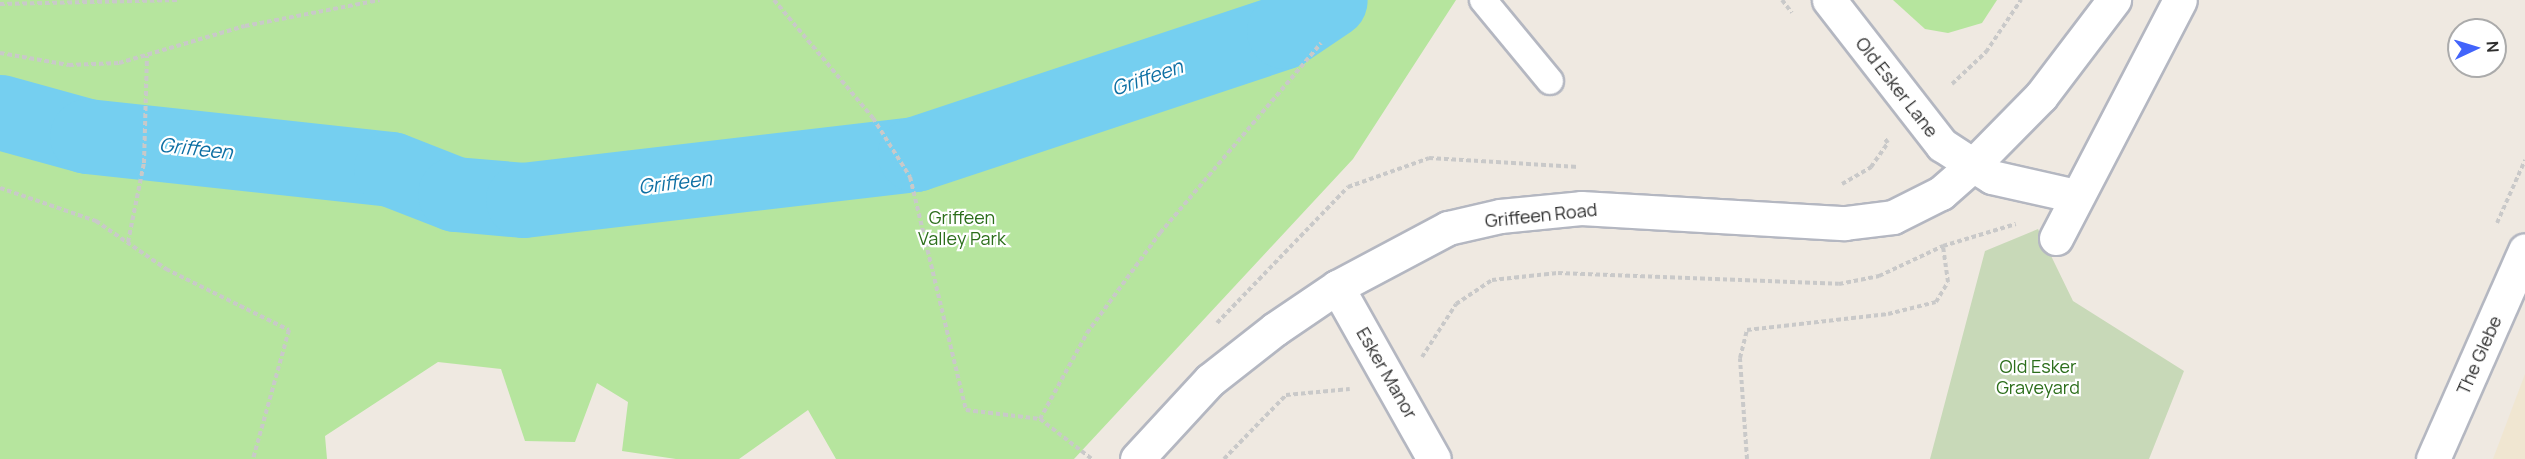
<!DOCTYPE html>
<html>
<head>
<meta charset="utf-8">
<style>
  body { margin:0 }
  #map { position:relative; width:2525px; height:459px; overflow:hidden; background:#efe9e1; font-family:Manrope,sans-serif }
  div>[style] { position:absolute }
  .education>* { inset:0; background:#f0e6d1 }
  .green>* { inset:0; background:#b6e59e }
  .cemetery>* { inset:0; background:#c8d9b8 }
  .river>* { height:75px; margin:-37.5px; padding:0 37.5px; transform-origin:37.5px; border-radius:37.5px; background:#75cff0 }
  .path>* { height:4px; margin-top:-2px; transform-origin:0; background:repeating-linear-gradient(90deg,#c9c9c9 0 4.5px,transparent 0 7.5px) }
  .roads { filter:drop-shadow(2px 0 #b4b7c1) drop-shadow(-2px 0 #b4b7c1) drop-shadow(0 2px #b4b7c1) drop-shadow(0 -2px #b4b7c1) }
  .service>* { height:26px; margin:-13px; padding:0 13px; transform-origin:13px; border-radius:13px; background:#fff }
  .minor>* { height:33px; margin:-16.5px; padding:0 16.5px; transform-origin:16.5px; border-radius:16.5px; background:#fff }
  .tertiary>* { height:33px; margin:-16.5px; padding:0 16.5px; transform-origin:16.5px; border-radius:16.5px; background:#fff }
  span { translate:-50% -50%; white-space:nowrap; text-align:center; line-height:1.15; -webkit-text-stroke:4.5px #fff; paint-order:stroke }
  .street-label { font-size:18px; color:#2e2e2e }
  .park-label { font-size:18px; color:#2c6e1b }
  .water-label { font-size:20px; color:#0d6fa3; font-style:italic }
  .north { position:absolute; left:2447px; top:18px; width:60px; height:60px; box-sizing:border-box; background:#fff; border:2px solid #ababab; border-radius:50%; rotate:86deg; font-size:16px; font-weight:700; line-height:24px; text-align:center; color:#2e2e2e }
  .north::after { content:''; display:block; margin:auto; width:21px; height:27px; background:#4264fb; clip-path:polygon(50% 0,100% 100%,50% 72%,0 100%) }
</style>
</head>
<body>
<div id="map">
  <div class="education">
    <div style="clip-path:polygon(2525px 374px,2525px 459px,2493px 459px)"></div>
  </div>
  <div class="green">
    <div style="clip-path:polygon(0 0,1456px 0,1353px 159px,1074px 459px,836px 459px,808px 410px,739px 459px,676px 459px,622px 451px,628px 402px,597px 383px,575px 442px,525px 441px,501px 369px,438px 362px,325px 436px,327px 459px,0 459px)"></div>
    <div style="clip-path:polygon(1893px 0,1997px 0,1982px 23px,1948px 33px,1925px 29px)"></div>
  </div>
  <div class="cemetery">
    <div style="clip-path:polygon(2038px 229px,2073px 301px,2184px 371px,2149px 459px,1930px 459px,1985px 251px)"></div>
  </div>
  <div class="river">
    <div style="left:0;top:112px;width:90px;rotate:15.4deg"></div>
    <div style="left:87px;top:136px;width:306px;rotate:6.2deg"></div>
    <div style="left:391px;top:169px;width:69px;rotate:21.3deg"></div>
    <div style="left:455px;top:194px;width:68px;rotate:5deg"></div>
    <div style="left:523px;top:200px;width:395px;rotate:-6.7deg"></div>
    <div style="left:915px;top:154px;width:389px;rotate:-18.4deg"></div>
    <div style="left:1284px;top:31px;width:55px;rotate:-34deg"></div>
  </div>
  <div class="path">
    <div style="left:774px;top:0;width:154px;rotate:50deg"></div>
    <div style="left:873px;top:118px;width:70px;rotate:57.9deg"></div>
    <div style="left:910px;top:177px;width:240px;rotate:76.5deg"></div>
    <div style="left:966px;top:410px;width:75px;rotate:6.9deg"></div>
    <div style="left:1040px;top:419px;width:66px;rotate:37.6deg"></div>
    <div style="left:1782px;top:0;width:16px;rotate:52deg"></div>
    <div style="left:0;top:4px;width:180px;rotate:-1.3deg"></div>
    <div style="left:0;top:53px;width:70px;rotate:9.9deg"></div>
    <div style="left:69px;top:65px;width:50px;rotate:-2.3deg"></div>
    <div style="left:119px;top:63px;width:131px;rotate:-16.4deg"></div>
    <div style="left:245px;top:26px;width:137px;rotate:-10.9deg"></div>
    <div style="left:1952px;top:84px;width:47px;rotate:-43.3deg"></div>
    <div style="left:1986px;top:52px;width:63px;rotate:-56.1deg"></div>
    <div style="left:1842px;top:184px;width:34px;rotate:-30deg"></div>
    <div style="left:1871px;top:167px;width:29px;rotate:-55deg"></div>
    <div style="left:1888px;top:143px;width:5px;rotate:-127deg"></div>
    <div style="left:0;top:188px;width:102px;rotate:19deg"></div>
    <div style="left:96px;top:221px;width:85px;rotate:34.4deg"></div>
    <div style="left:166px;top:269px;width:137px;rotate:26.4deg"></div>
    <div style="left:289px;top:330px;width:134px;rotate:105.6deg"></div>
    <div style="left:2497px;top:223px;width:69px;rotate:-66deg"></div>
    <div style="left:128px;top:242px;width:81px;rotate:-78.6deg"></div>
    <div style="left:144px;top:163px;width:107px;rotate:-88.4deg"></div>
    <div style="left:1217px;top:323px;width:189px;rotate:-46.1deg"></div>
    <div style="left:1348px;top:187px;width:86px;rotate:-19.7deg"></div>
    <div style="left:1429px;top:158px;width:150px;rotate:3.4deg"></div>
    <div style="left:1422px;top:357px;width:63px;rotate:-57.3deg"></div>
    <div style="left:1456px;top:304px;width:43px;rotate:-33.7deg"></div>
    <div style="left:1492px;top:280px;width:66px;rotate:-6.1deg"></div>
    <div style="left:1558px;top:273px;width:281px;rotate:2.2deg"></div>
    <div style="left:1839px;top:284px;width:41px;rotate:-11.3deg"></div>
    <div style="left:1879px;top:276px;width:71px;rotate:-25.1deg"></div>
    <div style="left:1943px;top:246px;width:76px;rotate:-16.8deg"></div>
    <div style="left:1040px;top:419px;width:98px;rotate:-61.3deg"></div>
    <div style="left:1087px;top:333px;width:124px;rotate:-53.9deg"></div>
    <div style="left:1160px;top:233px;width:249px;rotate:-49.7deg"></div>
    <div style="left:1224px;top:459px;width:89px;rotate:-45.9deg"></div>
    <div style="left:1286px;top:395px;width:64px;rotate:-5.4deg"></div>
    <div style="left:1747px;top:459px;width:101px;rotate:-94deg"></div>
    <div style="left:1740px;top:358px;width:29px;rotate:-76deg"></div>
    <div style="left:1747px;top:330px;width:142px;rotate:-6.5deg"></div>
    <div style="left:1888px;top:314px;width:49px;rotate:-14deg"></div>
    <div style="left:1936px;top:302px;width:23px;rotate:-59deg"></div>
    <div style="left:1948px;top:282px;width:36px;rotate:-98deg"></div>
  </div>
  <div class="roads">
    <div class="service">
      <div style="left:1483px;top:0;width:105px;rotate:50.4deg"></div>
    </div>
    <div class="minor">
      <div style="left:2076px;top:196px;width:86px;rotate:-167.3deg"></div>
      <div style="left:1992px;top:177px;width:22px;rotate:-148deg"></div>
      <div style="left:1973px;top:165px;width:97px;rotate:-45.4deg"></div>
      <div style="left:2041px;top:96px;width:121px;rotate:-52.8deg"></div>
      <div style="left:2056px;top:238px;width:268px;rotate:-62.5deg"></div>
      <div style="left:1337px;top:287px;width:197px;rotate:60.6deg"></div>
      <div style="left:2433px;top:459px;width:228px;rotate:-66.2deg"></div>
    </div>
    <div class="tertiary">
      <div style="left:1137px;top:459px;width:108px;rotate:-47.3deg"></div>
      <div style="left:1210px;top:380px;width:83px;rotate:-38.1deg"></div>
      <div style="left:1275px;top:329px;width:75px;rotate:-34.1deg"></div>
      <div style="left:1337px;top:287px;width:126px;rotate:-28deg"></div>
      <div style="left:1448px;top:228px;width:53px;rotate:-13deg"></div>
      <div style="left:1500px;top:216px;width:81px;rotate:-5.6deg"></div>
      <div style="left:1581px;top:208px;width:264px;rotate:3.3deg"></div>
      <div style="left:1845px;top:223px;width:48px;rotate:-7.1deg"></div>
      <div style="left:1893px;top:217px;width:54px;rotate:-26.6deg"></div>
      <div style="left:1941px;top:193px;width:43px;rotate:-41.2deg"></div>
      <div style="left:1973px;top:165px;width:37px;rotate:-147deg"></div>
      <div style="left:1942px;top:145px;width:184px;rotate:-127.9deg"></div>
    </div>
  </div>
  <div class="street-label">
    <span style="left:1897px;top:87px;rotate:52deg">Old Esker Lane</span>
    <span style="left:1541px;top:215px;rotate:-6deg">Griffeen Road</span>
    <span style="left:2479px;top:355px;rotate:-66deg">The Glebe</span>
    <span style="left:1387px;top:373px;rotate:60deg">Esker Manor</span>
  </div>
  <div class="park-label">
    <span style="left:962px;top:228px">Griffeen<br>Valley Park</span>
    <span style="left:2038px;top:377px">Old Esker<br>Graveyard</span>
  </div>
  <div class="water-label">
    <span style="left:1147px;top:77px;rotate:-19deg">Griffeen</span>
    <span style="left:196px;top:148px;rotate:6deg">Griffeen</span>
    <span style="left:675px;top:182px;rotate:-7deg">Griffeen</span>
  </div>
  <div class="north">N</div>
</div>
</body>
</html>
